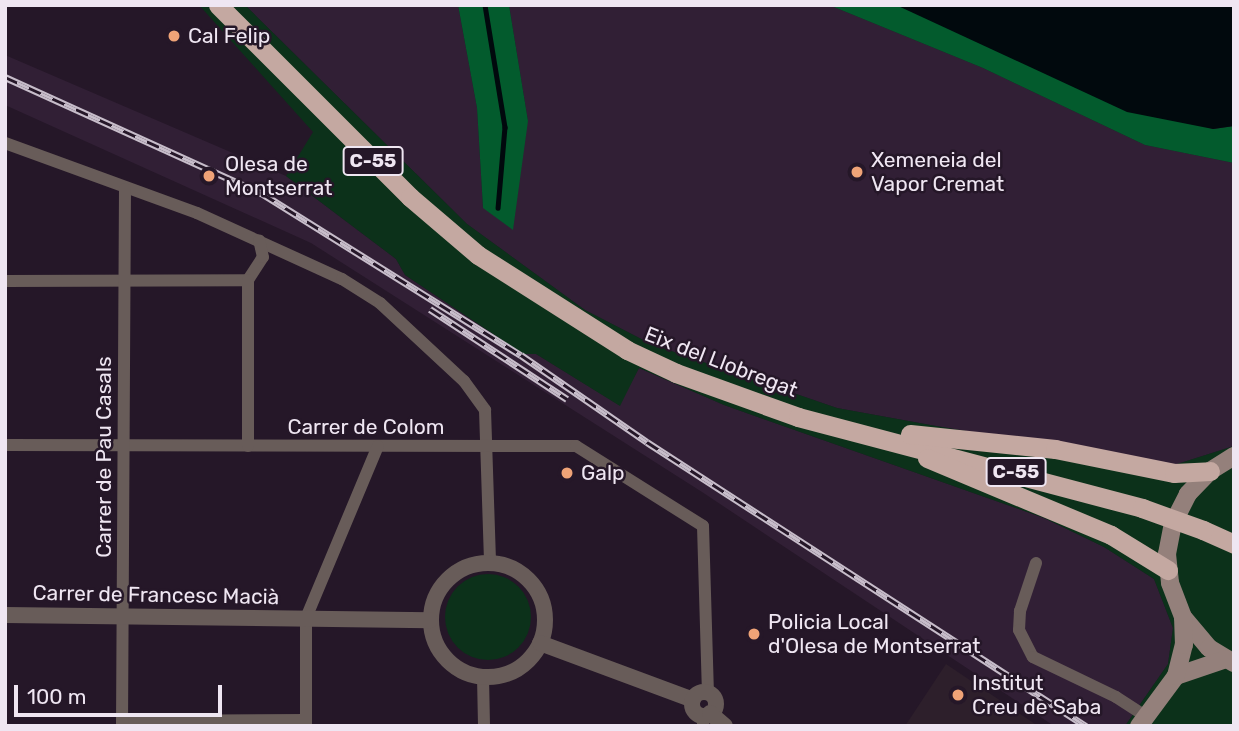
<!DOCTYPE html>
<html>
<head>
<meta charset="utf-8">
<style>
  body { margin:0 }
  #map { position:relative; width:1239px; height:731px; overflow:hidden; background:#251728; font-family:Rubik,sans-serif }
  div>[style] { position:absolute }
  .built>* { inset:0; background:#311f35 }
  .education>* { inset:0; background:#2d1f2b }
  .green>* { inset:0; background:#0c311a }
  .round { border-radius:50% }
  .forest>* { inset:0; background:#035b2d }
  .water>* { inset:0; background:#01090d }
  .stream>* { height:4.5px; margin:-2.25px; padding:0 2.25px; transform-origin:2.25px; border-radius:2.25px; background:#01090d }
  .minor>* { height:12px; margin:-6px; padding:0 6px; transform-origin:6px; border-radius:6px; background:#685c59 }
  .tertiary>* { height:16px; margin:-8px; padding:0 8px; transform-origin:8px; border-radius:8px; background:#685c59 }
  .tertiary>.ring { margin:-8px; padding:0; box-sizing:content-box; background:none; border:16px solid #685c59; border-radius:50% }
  .secondary>* { height:18px; margin:-9px; padding:0 9px; transform-origin:9px; border-radius:9px; background:#94807b }
  .trunk>* { height:19px; margin:-9.5px; padding:0 9.5px; transform-origin:9.5px; border-radius:9.5px; background:#c4a8a1 }
  .rail>* { height:7px; margin-top:-3.5px; transform-origin:0; background:repeating-linear-gradient(90deg,#251728 0 13px,#c7bdca 0 26px); box-sizing:border-box; border-block:2px solid #c7bdca }
  .trunk-bridge>* { height:19px; margin:-9.5px; padding:0 9.5px; transform-origin:9.5px; border-radius:9.5px; background:#c4a8a1 }
  .dots>* { width:19px; height:19px; translate:-50% -50%; box-sizing:border-box; border:4px solid #251728; border-radius:50% }
  span { translate:-50% -50%; white-space:nowrap; text-align:center; line-height:1.15; -webkit-text-stroke:5px #251728; paint-order:stroke }
  .shield-label span { padding:2px 5px; background:#251728; border:2px solid; border-radius:5px; -webkit-text-stroke-width:0 }
  .shield-label { font-size:19px; color:#efe6f2; font-weight:700 }
  .poi-label { font-size:21px; color:#efe6f2 }
  .left { translate:0 -50%; text-align:left }
  .street-label { font-size:21px; color:#efe6f2 }
  .frame { position:absolute; inset:0; border:7px solid #efe6f2; pointer-events:none }
  .scale { position:absolute; left:14px; top:685px; width:208px; height:32px; box-sizing:border-box; border:4px solid #efe6f2; border-top:0; padding-left:9px; font-size:21px; line-height:24px; white-space:nowrap; color:#efe6f2; -webkit-text-stroke:5px #251728; paint-order:stroke }
</style>
</head>
<body>
<div id="map">
  <div class="built">
    <div style="clip-path:polygon(245px 5px,458px 5px,477px 108px,483px 208px,528px 121px,509px 5px,829px 5px,983px 68px,1145px 145px,1234px 163px,1234px 446px,1174px 465px,936px 426px,837px 408px,651px 344px,585px 310px,467px 224px)"></div>
    <div style="clip-path:polygon(5px 55px,286px 176px,396px 259px,405px 275px,522px 354px,536px 354px,619px 405px,639px 368px,724px 405px,1044px 518px,1104px 547px,1154px 579px,1173px 628px,1168px 664px,1125px 726px,1054px 726px,702px 492px,311px 243px,5px 105px)"></div>
  </div>
  <div class="education">
    <div style="clip-path:polygon(946px 664px,1038px 726px,905px 726px)"></div>
  </div>
  <div class="green">
    <div style="clip-path:polygon(199px 5px,245px 5px,467px 224px,585px 310px,651px 344px,837px 408px,936px 426px,1174px 465px,1234px 446px,1234px 726px,1125px 726px,1168px 664px,1173px 628px,1154px 579px,1104px 547px,1044px 518px,724px 405px,639px 368px,620px 406px,536px 354px,523px 354px,405px 275px,396px 259px,286px 176px,313px 132px)"></div>
    <div class="round" style="left:445px;top:574px;width:86px;height:86px"></div>
  </div>
  <div class="forest">
    <div style="clip-path:polygon(458px 5px,509px 5px,528px 121px,513px 230px,483px 208px,477px 108px)"></div>
    <div style="clip-path:polygon(829px 5px,896px 5px,1213px 129px,1234px 126px,1234px 163px,1145px 145px,983px 68px)"></div>
  </div>
  <div class="water">
    <div style="clip-path:polygon(896px 5px,1234px 5px,1234px 126px,1213px 129px,1127px 112px)"></div>
  </div>
  <div class="stream">
    <div style="left:485px;top:5px;width:124px;rotate:80.7deg"></div>
    <div style="left:505px;top:127px;width:81px;rotate:94.9deg"></div>
  </div>
  <div class="minor">
    <div style="left:5px;top:143px;width:204px;rotate:20deg"></div>
    <div style="left:197px;top:213px;width:159px;rotate:24.5deg"></div>
    <div style="left:342px;top:279px;width:45px;rotate:32.3deg"></div>
    <div style="left:380px;top:303px;width:115px;rotate:42.9deg"></div>
    <div style="left:464px;top:381px;width:36px;rotate:54deg"></div>
    <div style="left:485px;top:410px;width:152px;rotate:88.1deg"></div>
    <div style="left:5px;top:281px;width:243px;rotate:-0.2deg"></div>
    <div style="left:248px;top:280px;width:27px;rotate:-57deg"></div>
    <div style="left:263px;top:257px;width:17px;rotate:-103deg"></div>
    <div style="left:5px;top:445px;width:571px;rotate:0.1deg"></div>
    <div style="left:576px;top:446px;width:150px;rotate:32.2deg"></div>
    <div style="left:703px;top:526px;width:167px;rotate:88.3deg"></div>
    <div style="left:248px;top:446px;width:166px;rotate:-90deg"></div>
    <div style="left:1036px;top:563px;width:51px;rotate:108.4deg"></div>
    <div style="left:1020px;top:611px;width:19px;rotate:93deg"></div>
    <div style="left:1019px;top:630px;width:30px;rotate:63deg"></div>
    <div style="left:1033px;top:657px;width:92px;rotate:25.7deg"></div>
    <div style="left:1116px;top:697px;width:35px;rotate:33deg"></div>
    <div style="left:483px;top:677px;width:49px;rotate:88.8deg"></div>
    <div style="left:703px;top:715px;width:11px;rotate:90deg"></div>
    <div style="left:122px;top:721px;width:184px;rotate:-0.3deg"></div>
    <div style="left:122px;top:726px;width:537px;rotate:-89.68deg"></div>
    <div style="left:306px;top:726px;width:108px;rotate:-90deg"></div>
    <div style="left:306px;top:618px;width:186px;rotate:-67.3deg"></div>
  </div>
  <div class="tertiary">
    <div class="ring" style="left:431px;top:563px;width:98px;height:98px"></div>
    <div style="left:5px;top:615px;width:425px;rotate:0.7deg"></div>
    <div style="left:540px;top:643px;width:163px;rotate:20.4deg"></div>
    <div class="ring" style="left:692px;top:692px;width:8px;height:8px"></div>
    <div style="left:710px;top:713px;width:20px;rotate:41deg"></div>
  </div>
  <div class="secondary">
    <div style="left:1234px;top:456px;width:28px;rotate:148deg"></div>
    <div style="left:1210px;top:471px;width:32px;rotate:134deg"></div>
    <div style="left:1188px;top:494px;width:33px;rotate:117deg"></div>
    <div style="left:1173px;top:523px;width:32px;rotate:101deg"></div>
    <div style="left:1167px;top:554px;width:29px;rotate:84deg"></div>
    <div style="left:1170px;top:583px;width:36px;rotate:69deg"></div>
    <div style="left:1183px;top:617px;width:40px;rotate:50deg"></div>
    <div style="left:1209px;top:648px;width:29px;rotate:31deg"></div>
    <div style="left:1176px;top:676px;width:53px;rotate:-18.8deg"></div>
    <div style="left:1139px;top:726px;width:62px;rotate:-53.5deg"></div>
    <div style="left:1176px;top:676px;width:32px;rotate:-76deg"></div>
    <div style="left:1184px;top:645px;width:28px;rotate:-92deg"></div>
  </div>
  <div class="trunk">
    <div style="left:218px;top:5px;width:272px;rotate:45deg"></div>
    <div style="left:410px;top:197px;width:89px;rotate:40.5deg"></div>
    <div style="left:478px;top:255px;width:177px;rotate:32.5deg"></div>
    <div style="left:627px;top:350px;width:54px;rotate:25.1deg"></div>
    <div style="left:676px;top:373px;width:130px;rotate:19.8deg"></div>
    <div style="left:798px;top:417px;width:356px;rotate:14.8deg"></div>
    <div style="left:910px;top:434px;width:146px;rotate:5.9deg"></div>
    <div style="left:1055px;top:449px;width:121px;rotate:11.4deg"></div>
    <div style="left:1174px;top:473px;width:36px;rotate:-3deg"></div>
    <div style="left:927px;top:458px;width:199px;rotate:22.7deg"></div>
    <div style="left:1111px;top:535px;width:67px;rotate:31.6deg"></div>
    <div style="left:1203px;top:530px;width:34px;rotate:24deg"></div>
  </div>
  <div class="rail">
    <div style="left:5px;top:77px;width:283px;rotate:24.4deg"></div>
    <div style="left:263px;top:194px;width:304px;rotate:32deg"></div>
    <div style="left:521px;top:355px;width:153px;rotate:34.6deg"></div>
    <div style="left:647px;top:442px;width:523px;rotate:32.9deg"></div>
    <div style="left:430px;top:309px;width:164px;rotate:33.3deg"></div>
  </div>
  <div class="trunk-bridge">
    <div style="left:1142px;top:508px;width:65px;rotate:19.8deg"></div>
  </div>
  <div class="dots">
    <div style="left:174px;top:36px;background:#efa377"></div>
    <div style="left:857px;top:172px;background:#efa377"></div>
    <div style="left:209px;top:176px;background:#efa377"></div>
    <div style="left:567px;top:473px;background:#efa377"></div>
    <div style="left:754px;top:634px;background:#efa377"></div>
    <div style="left:958px;top:695px;background:#efa377"></div>
  </div>
  <div class="shield-label">
    <span style="left:373px;top:161px">C-55</span>
    <span style="left:1016px;top:472px">C-55</span>
  </div>
  <div class="poi-label">
    <span class="left" style="left:188px;top:36px">Cal Felip</span>
    <span class="left" style="left:871px;top:172px">Xemeneia del<br>Vapor Cremat</span>
    <span class="left" style="left:225px;top:176px">Olesa de<br>Montserrat</span>
    <span class="left" style="left:581px;top:473px">Galp</span>
    <span class="left" style="left:768px;top:634px">Policia Local<br>d'Olesa de Montserrat</span>
    <span class="left" style="left:972px;top:695px">Institut<br>Creu de Saba</span>
  </div>
  <div class="street-label">
    <span style="left:721px;top:362px;rotate:21deg">Eix del Llobregat</span>
    <span style="left:366px;top:427px">Carrer de Colom</span>
    <span style="left:104px;top:457px;rotate:-90deg">Carrer de Pau Casals</span>
    <span style="left:156px;top:595px;rotate:1deg">Carrer de Francesc Macià</span>
  </div>
  <div class="frame"></div>
  <div class="scale">100 m</div>
</div>
</body>
</html>
